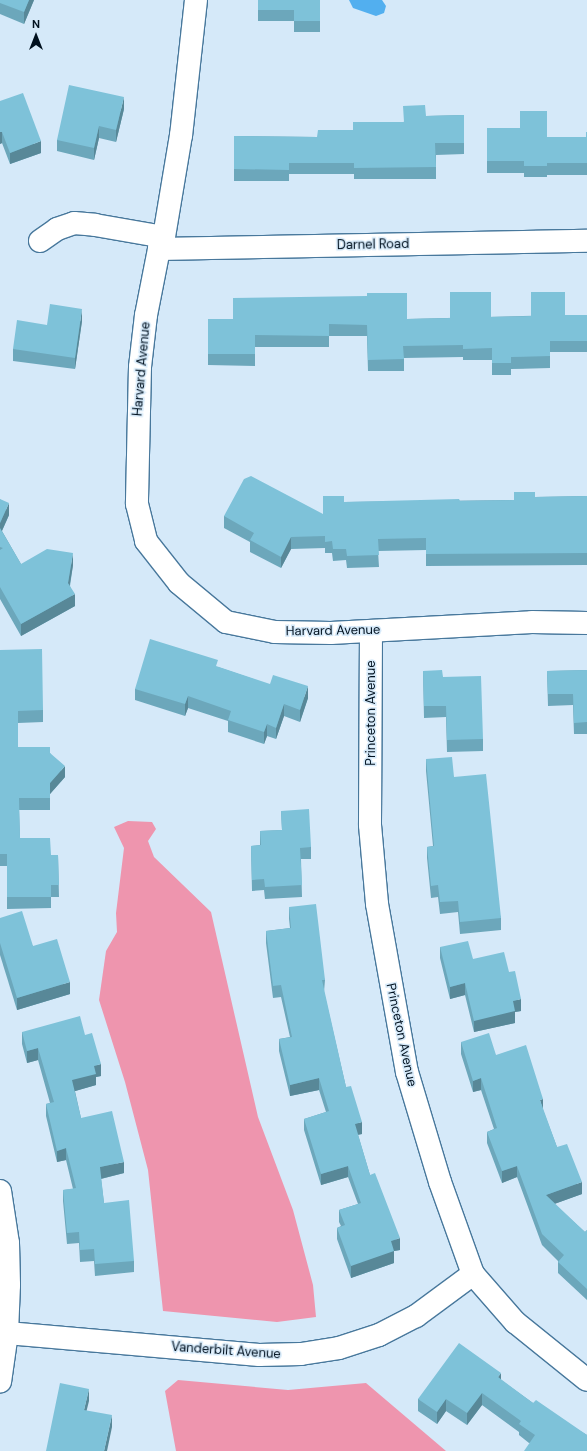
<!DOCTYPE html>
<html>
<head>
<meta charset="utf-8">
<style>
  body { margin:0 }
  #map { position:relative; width:587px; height:1451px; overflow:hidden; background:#d5e9f9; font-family:"DM Sans",sans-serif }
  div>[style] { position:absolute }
  .green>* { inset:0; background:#ee95ae }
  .water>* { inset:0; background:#52afef }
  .roads { filter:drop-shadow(1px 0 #48789c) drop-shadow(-1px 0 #48789c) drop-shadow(0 1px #48789c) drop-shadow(0 -1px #48789c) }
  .street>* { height:22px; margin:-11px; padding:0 11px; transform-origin:11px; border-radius:11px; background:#fff }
  .wall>* { inset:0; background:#6ca7bb }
  .shaded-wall>* { inset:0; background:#588898 }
  .building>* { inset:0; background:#7ec2d9 }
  span { translate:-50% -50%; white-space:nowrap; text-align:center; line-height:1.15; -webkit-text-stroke:3px #d5e9f9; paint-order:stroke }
  .street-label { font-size:13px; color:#01111f }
  .north { position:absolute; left:16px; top:16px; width:40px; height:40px; -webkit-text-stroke:3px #d5e9f9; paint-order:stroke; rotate:0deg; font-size:11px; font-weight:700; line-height:16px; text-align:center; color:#01111f }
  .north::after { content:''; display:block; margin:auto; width:14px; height:18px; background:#01111f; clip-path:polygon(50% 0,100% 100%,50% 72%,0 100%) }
</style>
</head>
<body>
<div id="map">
  <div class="green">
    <div style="clip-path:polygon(128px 821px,152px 822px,156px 829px,148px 841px,154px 857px,211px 912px,258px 1117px,293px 1210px,313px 1285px,316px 1317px,277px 1322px,163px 1311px,148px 1170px,125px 1082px,99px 1000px,106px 951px,117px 932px,116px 913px,124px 848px,114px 827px)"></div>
    <div style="clip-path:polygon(178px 1380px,288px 1390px,366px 1383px,446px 1451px,176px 1451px,165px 1391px)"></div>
  </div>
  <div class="water">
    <div style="clip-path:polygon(349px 0,382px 0,386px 6px,384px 13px,376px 16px,353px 8px)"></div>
  </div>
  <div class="roads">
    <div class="street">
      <div style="left:196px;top:0;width:136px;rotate:96.3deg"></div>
      <div style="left:181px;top:135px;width:103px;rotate:99.5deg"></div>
      <div style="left:164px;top:237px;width:13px;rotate:113deg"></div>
      <div style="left:159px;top:249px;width:67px;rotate:101.1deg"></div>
      <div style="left:146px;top:315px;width:52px;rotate:96.6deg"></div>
      <div style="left:140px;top:367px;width:137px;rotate:91.3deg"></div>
      <div style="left:137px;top:504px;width:38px;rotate:76deg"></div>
      <div style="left:146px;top:541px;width:53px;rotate:51.8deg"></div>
      <div style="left:179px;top:583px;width:61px;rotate:39.7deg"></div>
      <div style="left:226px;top:622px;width:50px;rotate:11.5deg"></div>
      <div style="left:275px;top:632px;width:56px;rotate:1deg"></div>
      <div style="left:331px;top:633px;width:201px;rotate:-3.1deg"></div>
      <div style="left:532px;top:622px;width:55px;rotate:1deg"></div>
      <div style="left:40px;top:241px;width:21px;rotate:-35deg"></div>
      <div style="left:57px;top:229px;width:18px;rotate:-19deg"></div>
      <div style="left:74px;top:223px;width:21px;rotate:5deg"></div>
      <div style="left:95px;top:225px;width:70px;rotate:9.9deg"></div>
      <div style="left:159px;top:249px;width:428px;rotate:-1.1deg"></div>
      <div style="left:371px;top:631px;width:194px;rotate:90.3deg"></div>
      <div style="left:370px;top:825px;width:79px;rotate:84.9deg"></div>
      <div style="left:377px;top:904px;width:171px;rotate:79.9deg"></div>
      <div style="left:407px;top:1072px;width:115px;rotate:73.3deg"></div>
      <div style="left:440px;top:1182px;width:98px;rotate:70.3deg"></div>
      <div style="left:473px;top:1274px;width:64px;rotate:48.8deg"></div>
      <div style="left:515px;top:1322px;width:92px;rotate:38.9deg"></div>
      <div style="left:0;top:1191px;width:53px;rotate:81.3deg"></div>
      <div style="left:8px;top:1243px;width:42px;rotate:88.6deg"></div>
      <div style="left:9px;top:1285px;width:48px;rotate:92.4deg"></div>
      <div style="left:7px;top:1333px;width:49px;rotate:98.1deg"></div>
      <div style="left:7px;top:1333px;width:253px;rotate:5deg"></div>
      <div style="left:259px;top:1355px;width:42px;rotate:-1.4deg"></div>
      <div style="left:301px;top:1354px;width:38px;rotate:-9deg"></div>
      <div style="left:339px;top:1348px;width:42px;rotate:-18deg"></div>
      <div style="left:379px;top:1335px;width:42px;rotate:-27.2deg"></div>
      <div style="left:416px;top:1316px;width:71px;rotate:-36.4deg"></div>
    </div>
  </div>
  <div class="wall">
    <div style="clip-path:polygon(0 0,34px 0,24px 24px,0 14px)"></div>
    <div style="clip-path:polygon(258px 0,320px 0,320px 32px,294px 32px,294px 21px,258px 21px)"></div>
    <div style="clip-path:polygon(0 101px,41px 153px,10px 164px,2px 143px,0 144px)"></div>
    <div style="clip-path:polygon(124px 109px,116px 142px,99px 138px,94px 160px,57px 151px,57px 140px)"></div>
    <div style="clip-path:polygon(464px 115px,464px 154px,436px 155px,436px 179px,354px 179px,354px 174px,289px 174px,289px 181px,234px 181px,234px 136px,317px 137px,353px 130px,403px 122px,426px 116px)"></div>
    <div style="clip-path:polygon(487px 128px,547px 137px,586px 137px,587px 132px,587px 175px,547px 175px,547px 177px,524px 177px,524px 173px,487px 173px)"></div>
    <div style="clip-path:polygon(565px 315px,587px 315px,587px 352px,550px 352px,550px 368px,511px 369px,511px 375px,492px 375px,492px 360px,463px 360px,463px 357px,404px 358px,404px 371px,368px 371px,367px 336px,329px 336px,329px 347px,255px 347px,255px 366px,208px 365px,208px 319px,407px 319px)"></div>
    <div style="clip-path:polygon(82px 321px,75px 369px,13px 361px,13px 349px,47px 325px)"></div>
    <div style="clip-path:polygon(0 489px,0 499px,9px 515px,2px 531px,21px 564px,73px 565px,70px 586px,75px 606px,21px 636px,0 599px)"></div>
    <div style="clip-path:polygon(323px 496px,344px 502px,514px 500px,535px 497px,587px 496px,587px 565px,426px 566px,426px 550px,378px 551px,379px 567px,347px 568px,346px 560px,333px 561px,332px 553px,325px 553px,325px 548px,291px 549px,281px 568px,250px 552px,250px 542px,224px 528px,224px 516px,323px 514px)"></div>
    <div style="clip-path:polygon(0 650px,43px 710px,43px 722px,18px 723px,18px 747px,50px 753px,65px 777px,50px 794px,50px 810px,19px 810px,20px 838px,51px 855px,58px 855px,59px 897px,51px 897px,51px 908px,7px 909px,7px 866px,0 866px)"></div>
    <div style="clip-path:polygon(218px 667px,308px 698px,300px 722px,284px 716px,276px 739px,267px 736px,264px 744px,228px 732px,228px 721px,188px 708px,185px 716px,135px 700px,135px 689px)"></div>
    <div style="clip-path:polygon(587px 670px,587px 734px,574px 734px,573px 705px,548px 706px,547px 671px)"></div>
    <div style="clip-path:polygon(423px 671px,443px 677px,483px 739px,483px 751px,447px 752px,446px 717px,424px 718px)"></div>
    <div style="clip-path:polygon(426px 759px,454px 777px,501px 918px,501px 930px,460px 934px,458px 912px,440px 914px,438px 897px,431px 898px,427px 858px,427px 847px,433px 846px,426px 771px)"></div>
    <div style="clip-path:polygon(281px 811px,311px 847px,311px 859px,301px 859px,302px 897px,265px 899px,264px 890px,252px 891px,251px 846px,260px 845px,260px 831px,282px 830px)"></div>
    <div style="clip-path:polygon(289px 907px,325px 980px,324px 992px,346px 1087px,362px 1134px,358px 1135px,370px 1175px,400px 1250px,394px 1251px,394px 1263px,351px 1278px,337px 1239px,337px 1228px,341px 1226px,339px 1222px,339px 1210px,358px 1204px,348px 1177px,321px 1185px,304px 1130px,304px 1119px,326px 1112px,319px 1090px,290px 1096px,279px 1051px,279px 1039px,290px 1037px,281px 997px,273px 998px,266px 943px,266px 931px,290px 928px,289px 919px)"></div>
    <div style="clip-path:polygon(0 918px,33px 946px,70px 994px,17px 1010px,0 955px)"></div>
    <div style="clip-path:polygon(440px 947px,509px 972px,521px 1011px,515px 1012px,515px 1023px,474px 1032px,465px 995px,450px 999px,440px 958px)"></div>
    <div style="clip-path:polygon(22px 1032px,85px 1035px,101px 1076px,96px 1077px,96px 1085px,75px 1091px,81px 1118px,124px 1173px,101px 1179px,104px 1203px,134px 1261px,134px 1272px,95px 1276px,94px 1261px,80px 1262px,79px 1243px,67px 1244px,63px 1201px,63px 1190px,73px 1189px,66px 1160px,57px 1162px,46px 1116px,46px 1104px,50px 1103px,38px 1060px,27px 1063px,22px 1044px)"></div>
    <div style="clip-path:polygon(461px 1042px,496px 1055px,543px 1110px,557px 1147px,582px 1194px,554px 1204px,585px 1232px,587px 1230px,587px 1300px,558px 1273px,558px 1261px,542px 1245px,517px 1177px,502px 1183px,487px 1143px,487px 1132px,494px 1129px,481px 1090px,473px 1092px,461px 1054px)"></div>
    <div style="clip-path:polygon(501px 1380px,533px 1403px,587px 1435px,529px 1443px,519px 1435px,519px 1432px,482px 1405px,467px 1425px,446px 1411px,437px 1424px,418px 1411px,418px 1399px)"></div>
  </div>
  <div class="shaded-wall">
    <div style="clip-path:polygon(29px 0,34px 0,24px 24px,24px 12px)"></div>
    <div style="clip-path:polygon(124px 97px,124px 109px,116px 142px,116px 130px)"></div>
    <div style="clip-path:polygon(99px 126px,99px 138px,94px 160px,94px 148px)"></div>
    <div style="clip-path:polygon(0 132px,2px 132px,2px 143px,0 144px)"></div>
    <div style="clip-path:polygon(41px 141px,41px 153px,10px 164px,10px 153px)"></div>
    <div style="clip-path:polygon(82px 309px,82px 321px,75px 369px,75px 358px)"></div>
    <div style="clip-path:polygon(9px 503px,9px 515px,0 535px,0 523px)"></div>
    <div style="clip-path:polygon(291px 537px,291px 549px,281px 568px,281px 557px)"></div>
    <div style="clip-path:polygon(73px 553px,73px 565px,68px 595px,68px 583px)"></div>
    <div style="clip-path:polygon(75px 594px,75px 606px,21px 636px,21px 624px)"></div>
    <div style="clip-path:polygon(308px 686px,308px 698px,300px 722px,300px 710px)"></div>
    <div style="clip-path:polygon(188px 696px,188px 708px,185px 716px,185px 704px)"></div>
    <div style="clip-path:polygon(284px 704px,284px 716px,276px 739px,276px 728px)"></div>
    <div style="clip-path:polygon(267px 724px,267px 736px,264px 744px,264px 732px)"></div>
    <div style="clip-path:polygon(65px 766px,65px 777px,50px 794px,50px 783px)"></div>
    <div style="clip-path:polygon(70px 982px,70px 994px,17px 1010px,17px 998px)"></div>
    <div style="clip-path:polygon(465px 983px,465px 995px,450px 999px,450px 987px)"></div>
    <div style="clip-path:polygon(521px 999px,521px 1011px,515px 1012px,515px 1023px,474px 1032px,474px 1021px,513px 1001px)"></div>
    <div style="clip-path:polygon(38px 1048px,38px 1060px,27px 1063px,27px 1051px)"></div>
    <div style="clip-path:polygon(101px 1064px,101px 1076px,96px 1077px,96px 1085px,72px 1092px,72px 1080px,94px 1066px)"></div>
    <div style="clip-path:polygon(319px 1078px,319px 1090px,290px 1096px,290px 1085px)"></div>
    <div style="clip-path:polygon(481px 1078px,481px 1090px,473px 1092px,473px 1081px)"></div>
    <div style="clip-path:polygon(543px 1099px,543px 1111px,540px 1100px)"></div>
    <div style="clip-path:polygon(362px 1122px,362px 1134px,355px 1135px,355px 1124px)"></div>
    <div style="clip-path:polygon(66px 1148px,66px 1160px,57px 1162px,57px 1151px)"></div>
    <div style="clip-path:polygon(124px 1162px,124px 1173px,100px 1179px,100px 1167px)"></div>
    <div style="clip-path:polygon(348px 1166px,348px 1177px,321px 1185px,321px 1174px)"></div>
    <div style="clip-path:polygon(517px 1166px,517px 1177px,502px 1183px,502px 1171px)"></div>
    <div style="clip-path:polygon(582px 1182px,582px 1194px,546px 1207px,546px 1195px)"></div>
    <div style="clip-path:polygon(400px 1238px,400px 1250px,394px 1251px,394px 1263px,351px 1278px,351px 1266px,391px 1241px)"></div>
    <div style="clip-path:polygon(501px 1373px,501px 1385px,498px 1377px)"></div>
    <div style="clip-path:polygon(89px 1389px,89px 1401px,84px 1421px,84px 1410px)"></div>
    <div style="clip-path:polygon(482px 1393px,482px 1405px,467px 1425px,467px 1413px)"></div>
    <div style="clip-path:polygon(446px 1399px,446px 1411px,437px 1424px,437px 1412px)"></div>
    <div style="clip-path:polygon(112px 1415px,112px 1427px,107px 1451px,104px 1451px)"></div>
  </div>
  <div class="building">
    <div style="clip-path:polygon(0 0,29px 0,24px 12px,0 3px)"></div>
    <div style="clip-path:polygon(258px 0,320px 0,320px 21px,294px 21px,294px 10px,258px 10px)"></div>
    <div style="clip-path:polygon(69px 85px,124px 97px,116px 130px,99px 126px,94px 148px,57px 140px)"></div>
    <div style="clip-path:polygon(23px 93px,41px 141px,10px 153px,2px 132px,0 132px,0 101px)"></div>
    <div style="clip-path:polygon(425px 105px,426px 116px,464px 115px,464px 143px,435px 143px,436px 167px,354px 168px,354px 163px,289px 163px,289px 170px,234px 169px,234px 136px,317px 137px,318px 130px,353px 130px,353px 122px,404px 122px,403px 106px)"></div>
    <div style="clip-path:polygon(520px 111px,547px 111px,547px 137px,586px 137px,586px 132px,587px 132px,587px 163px,547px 163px,547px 166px,524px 166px,524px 161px,487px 161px,487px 128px,520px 128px)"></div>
    <div style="clip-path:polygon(450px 292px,491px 292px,491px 317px,531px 316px,531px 292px,565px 292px,565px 315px,587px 315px,587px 341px,550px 341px,550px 356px,511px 357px,511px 363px,492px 363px,492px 348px,463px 349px,463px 345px,403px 346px,404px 359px,368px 360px,367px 325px,329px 324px,329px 336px,255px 335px,255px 354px,208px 354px,208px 319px,233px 319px,233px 298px,367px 296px,367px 293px,407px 293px,407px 319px,450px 318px)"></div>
    <div style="clip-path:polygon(50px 304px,82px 309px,75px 358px,13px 349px,17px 320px,47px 325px)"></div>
    <div style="clip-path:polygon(251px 476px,323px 514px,323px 496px,344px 496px,344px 502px,459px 499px,460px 501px,514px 500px,514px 492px,535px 492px,535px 497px,587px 496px,587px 553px,426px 554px,426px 538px,378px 539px,379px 555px,347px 556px,346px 549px,333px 549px,332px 541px,325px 542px,325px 536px,291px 537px,281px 557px,250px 540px,254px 533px,224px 516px,244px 479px)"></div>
    <div style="clip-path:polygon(0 499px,9px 503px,0 523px)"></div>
    <div style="clip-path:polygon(0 528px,21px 564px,47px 549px,73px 553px,68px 583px,75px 594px,21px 624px,0 587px,0 550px,3px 548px,0 547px)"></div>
    <div style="clip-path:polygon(150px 639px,218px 660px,216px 666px,270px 684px,273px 675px,308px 686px,300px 710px,284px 704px,276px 728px,267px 724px,264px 732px,228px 720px,231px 711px,188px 696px,185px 704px,135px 689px)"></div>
    <div style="clip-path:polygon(42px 649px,43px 710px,18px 711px,18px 747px,50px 747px,50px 753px,65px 766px,50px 783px,50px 798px,19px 798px,20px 838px,50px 838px,51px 855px,58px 855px,59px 885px,51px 885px,51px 897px,7px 897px,7px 854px,0 854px,0 650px)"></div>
    <div style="clip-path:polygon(442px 670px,443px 677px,481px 676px,483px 739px,447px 740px,446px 706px,424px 706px,423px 671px)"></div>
    <div style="clip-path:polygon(587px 670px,587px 722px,574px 723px,573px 694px,548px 694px,547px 671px)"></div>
    <div style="clip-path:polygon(452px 757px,454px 777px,486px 774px,501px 918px,460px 922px,458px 901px,440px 902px,438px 885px,431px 886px,427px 847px,434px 846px,426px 759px)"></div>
    <div style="clip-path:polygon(309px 809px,311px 847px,300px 848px,302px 885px,265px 887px,264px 879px,252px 880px,251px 846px,261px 845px,260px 831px,282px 830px,281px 811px)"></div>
    <div style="clip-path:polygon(316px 904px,325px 980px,322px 980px,346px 1087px,351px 1086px,362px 1122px,355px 1124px,370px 1175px,375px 1173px,400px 1238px,391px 1241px,394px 1251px,351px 1266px,337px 1228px,345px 1225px,339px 1210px,361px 1203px,348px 1166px,321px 1174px,304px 1119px,329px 1111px,319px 1078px,290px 1085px,279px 1039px,292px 1037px,281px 985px,273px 986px,266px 931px,291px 928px,289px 907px)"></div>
    <div style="clip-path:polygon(22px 911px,33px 946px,57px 939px,70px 982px,17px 998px,0 943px,0 918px)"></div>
    <div style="clip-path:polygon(468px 941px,473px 959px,504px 952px,509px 972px,515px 971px,521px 999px,513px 1001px,515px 1011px,474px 1021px,465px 983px,450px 987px,440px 947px)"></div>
    <div style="clip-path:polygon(80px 1016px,85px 1035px,92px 1033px,101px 1064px,94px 1066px,96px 1074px,72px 1080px,81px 1118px,112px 1111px,124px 1162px,100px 1167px,104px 1203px,129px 1200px,134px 1261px,95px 1264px,94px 1249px,80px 1250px,79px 1232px,67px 1233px,63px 1190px,76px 1188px,66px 1148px,57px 1151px,46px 1104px,54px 1102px,38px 1048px,27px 1051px,22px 1032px)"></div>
    <div style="clip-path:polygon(489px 1033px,496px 1055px,526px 1045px,543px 1099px,540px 1100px,557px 1147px,567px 1144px,582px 1182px,546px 1195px,585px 1232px,587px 1230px,587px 1289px,558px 1262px,564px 1255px,542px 1234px,517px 1166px,502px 1171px,487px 1132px,497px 1128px,481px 1078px,473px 1081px,461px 1042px)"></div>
    <div style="clip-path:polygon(459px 1343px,501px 1373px,498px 1377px,533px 1403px,536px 1400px,587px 1435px,587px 1451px,524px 1451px,535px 1435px,519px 1424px,521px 1421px,482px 1393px,467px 1413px,446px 1399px,437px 1412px,418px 1399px)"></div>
    <div style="clip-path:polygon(60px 1383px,89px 1389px,84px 1410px,112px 1415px,104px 1451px,46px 1451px)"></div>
  </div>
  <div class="street-label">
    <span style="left:373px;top:245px;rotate:-1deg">Darnel Road</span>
    <span style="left:142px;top:369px;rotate:-85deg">Harvard Avenue</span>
    <span style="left:333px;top:631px;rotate:-1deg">Harvard Avenue</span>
    <span style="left:371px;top:713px;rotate:-90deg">Princeton Avenue</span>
    <span style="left:401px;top:1035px;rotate:78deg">Princeton Avenue</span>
    <span style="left:226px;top:1351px;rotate:4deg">Vanderbilt Avenue</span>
  </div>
  <div class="north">N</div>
</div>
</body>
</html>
